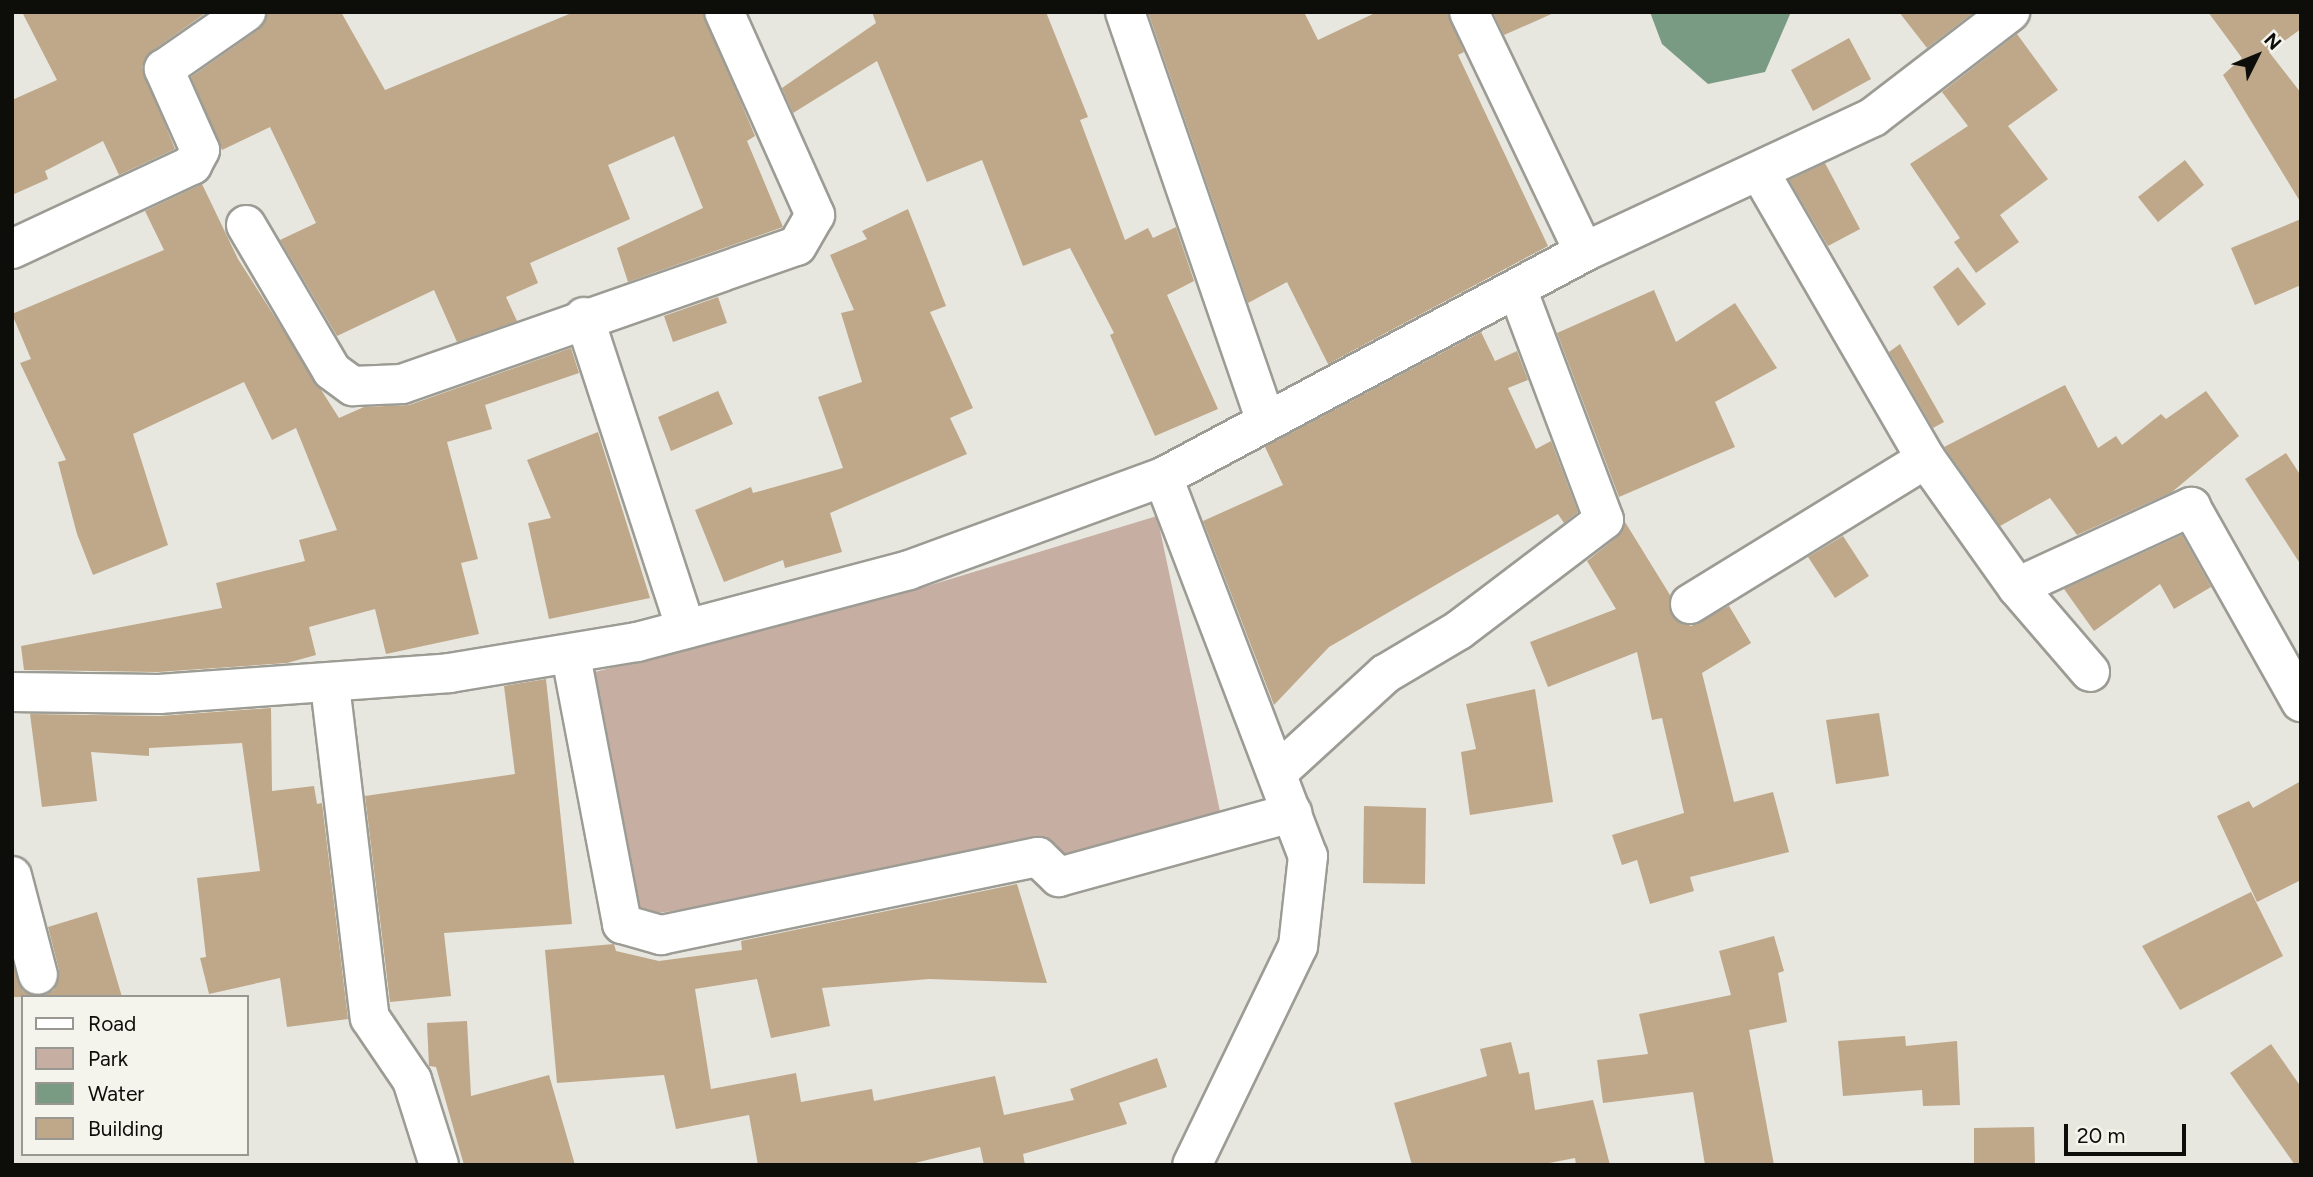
<!DOCTYPE html>
<html>
<head>
<meta charset="utf-8">
<style>
  body { margin:0 }
  #map { position:relative; width:2313px; height:1177px; overflow:hidden; background:#e7e6df; font-family:Figtree,sans-serif }
  div>[style] { position:absolute }
  .green>* { inset:0; background:#c6aea2 }
  .water>* { inset:0; background:#7a9b83 }
  .building>* { inset:0; background:#bfa889 }
  .roads { filter:drop-shadow(2px 0 #9c9c95) drop-shadow(-2px 0 #9c9c95) drop-shadow(0 2px #9c9c95) drop-shadow(0 -2px #9c9c95) }
  .minor>* { height:38px; margin:-19px; padding:0 19px; transform-origin:19px; border-radius:19px; background:#fff }
  .tertiary>* { height:38px; margin:-19px; padding:0 19px; transform-origin:19px; border-radius:19px; background:#fff }
  span { translate:-50% -50%; white-space:nowrap; text-align:center; line-height:1.15; -webkit-text-stroke:7px #f4f3ec; paint-order:stroke }
  .frame { position:absolute; inset:0; border:14px solid #0d0d0a; pointer-events:none }
  .legend { position:absolute; left:21px; top:995px; width:228px; height:161px; box-sizing:border-box; background:#f4f3ec; border:2px solid #989792; margin:0; padding:9px 12px; list-style:none; font-size:21px; color:#0d0d0a }
  .legend li { display:flex; align-items:center; gap:14px; height:35px }
  .legend b { width:35px; border:2px solid #989792 }
  .north { position:absolute; left:2222px; top:21px; width:70px; height:70px; -webkit-text-stroke:5px #f4f3ec; paint-order:stroke; rotate:47deg; font-size:19px; font-weight:700; line-height:28px; text-align:center; color:#0d0d0a }
  .north::after { content:''; display:block; margin:auto; width:24px; height:32px; background:#0d0d0a; clip-path:polygon(50% 0,100% 100%,50% 72%,0 100%) }
  .scale { position:absolute; left:2064px; top:1124px; width:122px; height:32px; box-sizing:border-box; border:4px solid #0d0d0a; border-top:0; padding-left:9px; font-size:21px; line-height:24px; white-space:nowrap; color:#0d0d0a; -webkit-text-stroke:5px #f4f3ec; paint-order:stroke }
</style>
</head>
<body>
<div id="map">
  <div class="green">
    <div style="clip-path:polygon(1157px 516px,1224px 830px,638px 916px,587px 674px,898px 595px)"></div>
  </div>
  <div class="water">
    <div style="clip-path:polygon(1650px 12px,1791px 12px,1765px 72px,1708px 84px,1662px 44px)"></div>
  </div>
  <div class="building">
    <div style="clip-path:polygon(22px 12px,207px 12px,152px 51px,142px 67px,175px 149px,119px 175px,103px 141px,45px 171px,48px 179px,12px 195px,12px 100px,57px 80px)"></div>
    <div style="clip-path:polygon(268px 12px,341px 12px,385px 90px,574px 12px,703px 12px,755px 136px,747px 141px,783px 227px,628px 282px,617px 248px,703px 208px,674px 136px,608px 165px,630px 219px,530px 263px,538px 283px,506px 297px,517px 321px,457px 342px,434px 290px,337px 336px,280px 240px,316px 223px,270px 127px,222px 150px,191px 77px,258px 30px)"></div>
    <div style="clip-path:polygon(872px 12px,1046px 12px,1088px 117px,1080px 120px,1125px 240px,1148px 228px,1153px 238px,1176px 227px,1194px 281px,1167px 295px,1218px 409px,1155px 436px,1110px 335px,1114px 333px,1070px 248px,1023px 266px,982px 160px,927px 182px,877px 61px,793px 113px,782px 88px,876px 23px)"></div>
    <div style="clip-path:polygon(1148px 12px,1304px 12px,1318px 40px,1377px 12px,1447px 12px,1464px 52px,1458px 55px,1548px 246px,1328px 364px,1287px 282px,1248px 303px)"></div>
    <div style="clip-path:polygon(1493px 12px,1556px 12px,1504px 35px)"></div>
    <div style="clip-path:polygon(1899px 12px,1974px 12px,1927px 48px)"></div>
    <div style="clip-path:polygon(2208px 12px,2301px 12px,2301px 29px,2269px 52px,2301px 93px,2301px 203px,2223px 75px,2242px 58px)"></div>
    <div style="clip-path:polygon(2017px 34px,2058px 90px,2008px 126px,2048px 179px,2000px 215px,2019px 242px,1976px 273px,1954px 242px,1960px 238px,1910px 164px,1968px 126px,1942px 92px)"></div>
    <div style="clip-path:polygon(1849px 38px,1871px 79px,1813px 111px,1791px 70px)"></div>
    <div style="clip-path:polygon(2185px 160px,2204px 185px,2158px 222px,2138px 197px)"></div>
    <div style="clip-path:polygon(1825px 163px,1860px 229px,1828px 246px,1789px 180px)"></div>
    <div style="clip-path:polygon(202px 184px,238px 259px,339px 418px,364px 407px,409px 405px,571px 348px,579px 373px,485px 405px,492px 429px,447px 442px,478px 559px,461px 563px,479px 634px,386px 654px,375px 609px,309px 627px,316px 655px,287px 663px,158px 672px,24px 670px,21px 646px,222px 608px,216px 583px,305px 561px,299px 540px,337px 530px,296px 428px,272px 440px,244px 382px,133px 434px,168px 545px,93px 575px,77px 534px,58px 462px,66px 460px,20px 363px,31px 359px,12px 314px,164px 250px,145px 211px)"></div>
    <div style="clip-path:polygon(908px 209px,946px 306px,930px 312px,973px 408px,950px 418px,967px 454px,830px 513px,842px 552px,785px 568px,783px 560px,724px 582px,695px 510px,751px 487px,753px 493px,843px 468px,818px 397px,862px 382px,841px 313px,854px 310px,830px 255px,867px 239px,862px 231px)"></div>
    <div style="clip-path:polygon(2301px 219px,2301px 285px,2255px 305px,2231px 248px)"></div>
    <div style="clip-path:polygon(1958px 267px,1986px 304px,1958px 326px,1933px 287px)"></div>
    <div style="clip-path:polygon(1654px 290px,1676px 342px,1735px 303px,1777px 368px,1715px 402px,1735px 447px,1619px 497px,1557px 333px)"></div>
    <div style="clip-path:polygon(718px 297px,727px 323px,673px 342px,664px 316px)"></div>
    <div style="clip-path:polygon(1481px 332px,1495px 361px,1517px 351px,1528px 380px,1508px 388px,1536px 449px,1551px 441px,1578px 512px,1564px 523px,1558px 514px,1329px 647px,1274px 705px,1203px 521px,1283px 485px,1265px 447px)"></div>
    <div style="clip-path:polygon(1900px 344px,1944px 422px,1933px 428px,1889px 352px)"></div>
    <div style="clip-path:polygon(2065px 385px,2098px 448px,2116px 436px,2122px 445px,2161px 414px,2166px 419px,2206px 391px,2239px 436px,2172px 492px,2077px 535px,2050px 498px,2000px 526px,1944px 447px)"></div>
    <div style="clip-path:polygon(718px 391px,733px 424px,671px 451px,658px 417px)"></div>
    <div style="clip-path:polygon(598px 432px,650px 598px,549px 619px,528px 523px,551px 518px,527px 460px)"></div>
    <div style="clip-path:polygon(2286px 453px,2301px 476px,2301px 565px,2245px 479px)"></div>
    <div style="clip-path:polygon(1625px 522px,1670px 595px,1672px 616px,1691px 626px,1729px 606px,1751px 643px,1702px 673px,1734px 802px,1773px 792px,1789px 852px,1690px 877px,1694px 891px,1650px 904px,1637px 860px,1622px 865px,1612px 835px,1684px 813px,1662px 718px,1652px 720px,1637px 652px,1548px 687px,1530px 642px,1616px 609px,1587px 561px,1617px 537px)"></div>
    <div style="clip-path:polygon(2182px 535px,2211px 587px,2174px 609px,2160px 584px,2094px 631px,2064px 589px)"></div>
    <div style="clip-path:polygon(1843px 536px,1869px 576px,1835px 598px,1808px 557px)"></div>
    <div style="clip-path:polygon(546px 679px,572px 924px,444px 933px,451px 996px,390px 1002px,365px 796px,515px 774px,504px 686px)"></div>
    <div style="clip-path:polygon(1535px 689px,1553px 802px,1470px 815px,1461px 752px,1476px 749px,1466px 704px)"></div>
    <div style="clip-path:polygon(271px 708px,272px 791px,314px 786px,317px 804px,322px 803px,348px 1019px,287px 1027px,280px 978px,209px 994px,200px 958px,206px 957px,197px 878px,260px 871px,242px 743px,149px 748px,149px 756px,91px 752px,97px 801px,42px 807px,30px 714px,159px 716px)"></div>
    <div style="clip-path:polygon(1879px 713px,1889px 776px,1836px 784px,1826px 720px)"></div>
    <div style="clip-path:polygon(2301px 781px,2301px 880px,2257px 902px,2217px 816px,2249px 801px,2253px 808px)"></div>
    <div style="clip-path:polygon(1364px 806px,1426px 808px,1425px 884px,1363px 883px)"></div>
    <div style="clip-path:polygon(1017px 884px,1047px 983px,929px 979px,822px 988px,830px 1026px,771px 1038px,757px 979px,695px 989px,711px 1089px,796px 1073px,801px 1102px,872px 1089px,874px 1101px,995px 1076px,1004px 1115px,1074px 1100px,1070px 1089px,1157px 1058px,1167px 1087px,1119px 1103px,1127px 1124px,1023px 1154px,1025px 1165px,984px 1165px,980px 1147px,907px 1165px,758px 1165px,749px 1115px,676px 1129px,664px 1075px,557px 1083px,545px 950px,614px 944px,616px 951px,659px 961px,742px 950px,741px 941px)"></div>
    <div style="clip-path:polygon(2251px 892px,2283px 956px,2180px 1010px,2142px 946px)"></div>
    <div style="clip-path:polygon(97px 912px,122px 997px,12px 997px,12px 963px,23px 991px,43px 996px,54px 990px,59px 970px,48px 927px)"></div>
    <div style="clip-path:polygon(1774px 936px,1784px 971px,1778px 973px,1787px 1022px,1749px 1030px,1774px 1165px,1705px 1165px,1693px 1092px,1603px 1103px,1597px 1060px,1648px 1054px,1639px 1014px,1731px 995px,1719px 951px)"></div>
    <div style="clip-path:polygon(467px 1021px,471px 1096px,549px 1075px,575px 1165px,464px 1165px,436px 1067px,429px 1066px,427px 1023px)"></div>
    <div style="clip-path:polygon(1905px 1036px,1906px 1046px,1957px 1041px,1960px 1105px,1923px 1106px,1922px 1090px,1843px 1096px,1838px 1041px)"></div>
    <div style="clip-path:polygon(1511px 1042px,1519px 1074px,1529px 1072px,1535px 1110px,1593px 1100px,1610px 1165px,1576px 1165px,1575px 1158px,1539px 1165px,1412px 1165px,1394px 1103px,1487px 1076px,1480px 1049px)"></div>
    <div style="clip-path:polygon(2271px 1044px,2301px 1087px,2301px 1165px,2295px 1165px,2230px 1073px)"></div>
    <div style="clip-path:polygon(2034px 1127px,2035px 1165px,1974px 1165px,1974px 1128px)"></div>
  </div>
  <div class="roads">
    <div class="minor">
      <div style="left:1125px;top:12px;width:430px;rotate:71deg"></div>
      <div style="left:1469px;top:12px;width:266px;rotate:64.4deg"></div>
      <div style="left:246px;top:225px;width:169px;rotate:59.5deg"></div>
      <div style="left:332px;top:371px;width:26px;rotate:36deg"></div>
      <div style="left:353px;top:386px;width:49px;rotate:-2.3deg"></div>
      <div style="left:402px;top:384px;width:418px;rotate:-19.3deg"></div>
      <div style="left:797px;top:246px;width:36px;rotate:-60deg"></div>
      <div style="left:815px;top:215px;width:222px;rotate:-114.1deg"></div>
      <div style="left:12px;top:249px;width:199px;rotate:-25deg"></div>
      <div style="left:192px;top:165px;width:17px;rotate:-62deg"></div>
      <div style="left:200px;top:150px;width:89px;rotate:-114deg"></div>
      <div style="left:164px;top:69px;width:100px;rotate:-34.8deg"></div>
      <div style="left:584px;top:317px;width:328px;rotate:71.9deg"></div>
      <div style="left:1926px;top:459px;width:157px;rotate:54.6deg"></div>
      <div style="left:2017px;top:587px;width:112px;rotate:49.3deg"></div>
      <div style="left:1163px;top:477px;width:406px;rotate:69.1deg"></div>
      <div style="left:1308px;top:856px;width:91px;rotate:96.3deg"></div>
      <div style="left:1298px;top:946px;width:243px;rotate:115.8deg"></div>
      <div style="left:2017px;top:587px;width:192px;rotate:-24.7deg"></div>
      <div style="left:2191px;top:507px;width:224px;rotate:60.6deg"></div>
      <div style="left:1690px;top:604px;width:277px;rotate:-31.6deg"></div>
      <div style="left:1926px;top:459px;width:331px;rotate:-120.1deg"></div>
      <div style="left:571px;top:656px;width:273px;rotate:79.2deg"></div>
      <div style="left:622px;top:924px;width:41px;rotate:15.8deg"></div>
      <div style="left:661px;top:935px;width:385px;rotate:-11.7deg"></div>
      <div style="left:1038px;top:857px;width:29px;rotate:44deg"></div>
      <div style="left:1059px;top:877px;width:242px;rotate:-15.4deg"></div>
      <div style="left:330px;top:685px;width:335px;rotate:83.2deg"></div>
      <div style="left:370px;top:1018px;width:75px;rotate:55.9deg"></div>
      <div style="left:412px;top:1080px;width:89px;rotate:72.4deg"></div>
      <div style="left:1277px;top:773px;width:147px;rotate:-42.5deg"></div>
      <div style="left:1385px;top:674px;width:86px;rotate:-30.7deg"></div>
      <div style="left:1459px;top:630px;width:182px;rotate:-37.2deg"></div>
      <div style="left:1604px;top:520px;width:245px;rotate:-110.6deg"></div>
      <div style="left:12px;top:876px;width:102px;rotate:75.3deg"></div>
    </div>
    <div class="tertiary">
      <div style="left:12px;top:692px;width:147px;rotate:0.8deg"></div>
      <div style="left:159px;top:694px;width:292px;rotate:-4.1deg"></div>
      <div style="left:450px;top:673px;width:190px;rotate:-9.4deg"></div>
      <div style="left:637px;top:642px;width:281px;rotate:-14.8deg"></div>
      <div style="left:909px;top:570px;width:270px;rotate:-20.1deg"></div>
      <div style="left:1163px;top:477px;width:477px;rotate:-28.1deg"></div>
      <div style="left:1584px;top:252px;width:319px;rotate:-25deg"></div>
      <div style="left:1873px;top:117px;width:173px;rotate:-37.5deg"></div>
    </div>
  </div>
  <div class="frame"></div>
  <ul class="legend">
  <li><b style="height:9px;background:#fff"></b>Road</li>
  <li><b style="height:19px;background:#c6aea2"></b>Park</li>
  <li><b style="height:19px;background:#7a9b83"></b>Water</li>
  <li><b style="height:19px;background:#bfa889"></b>Building</li>
  </ul>
  <div class="north">N</div>
  <div class="scale">20 m</div>
</div>
</body>
</html>
